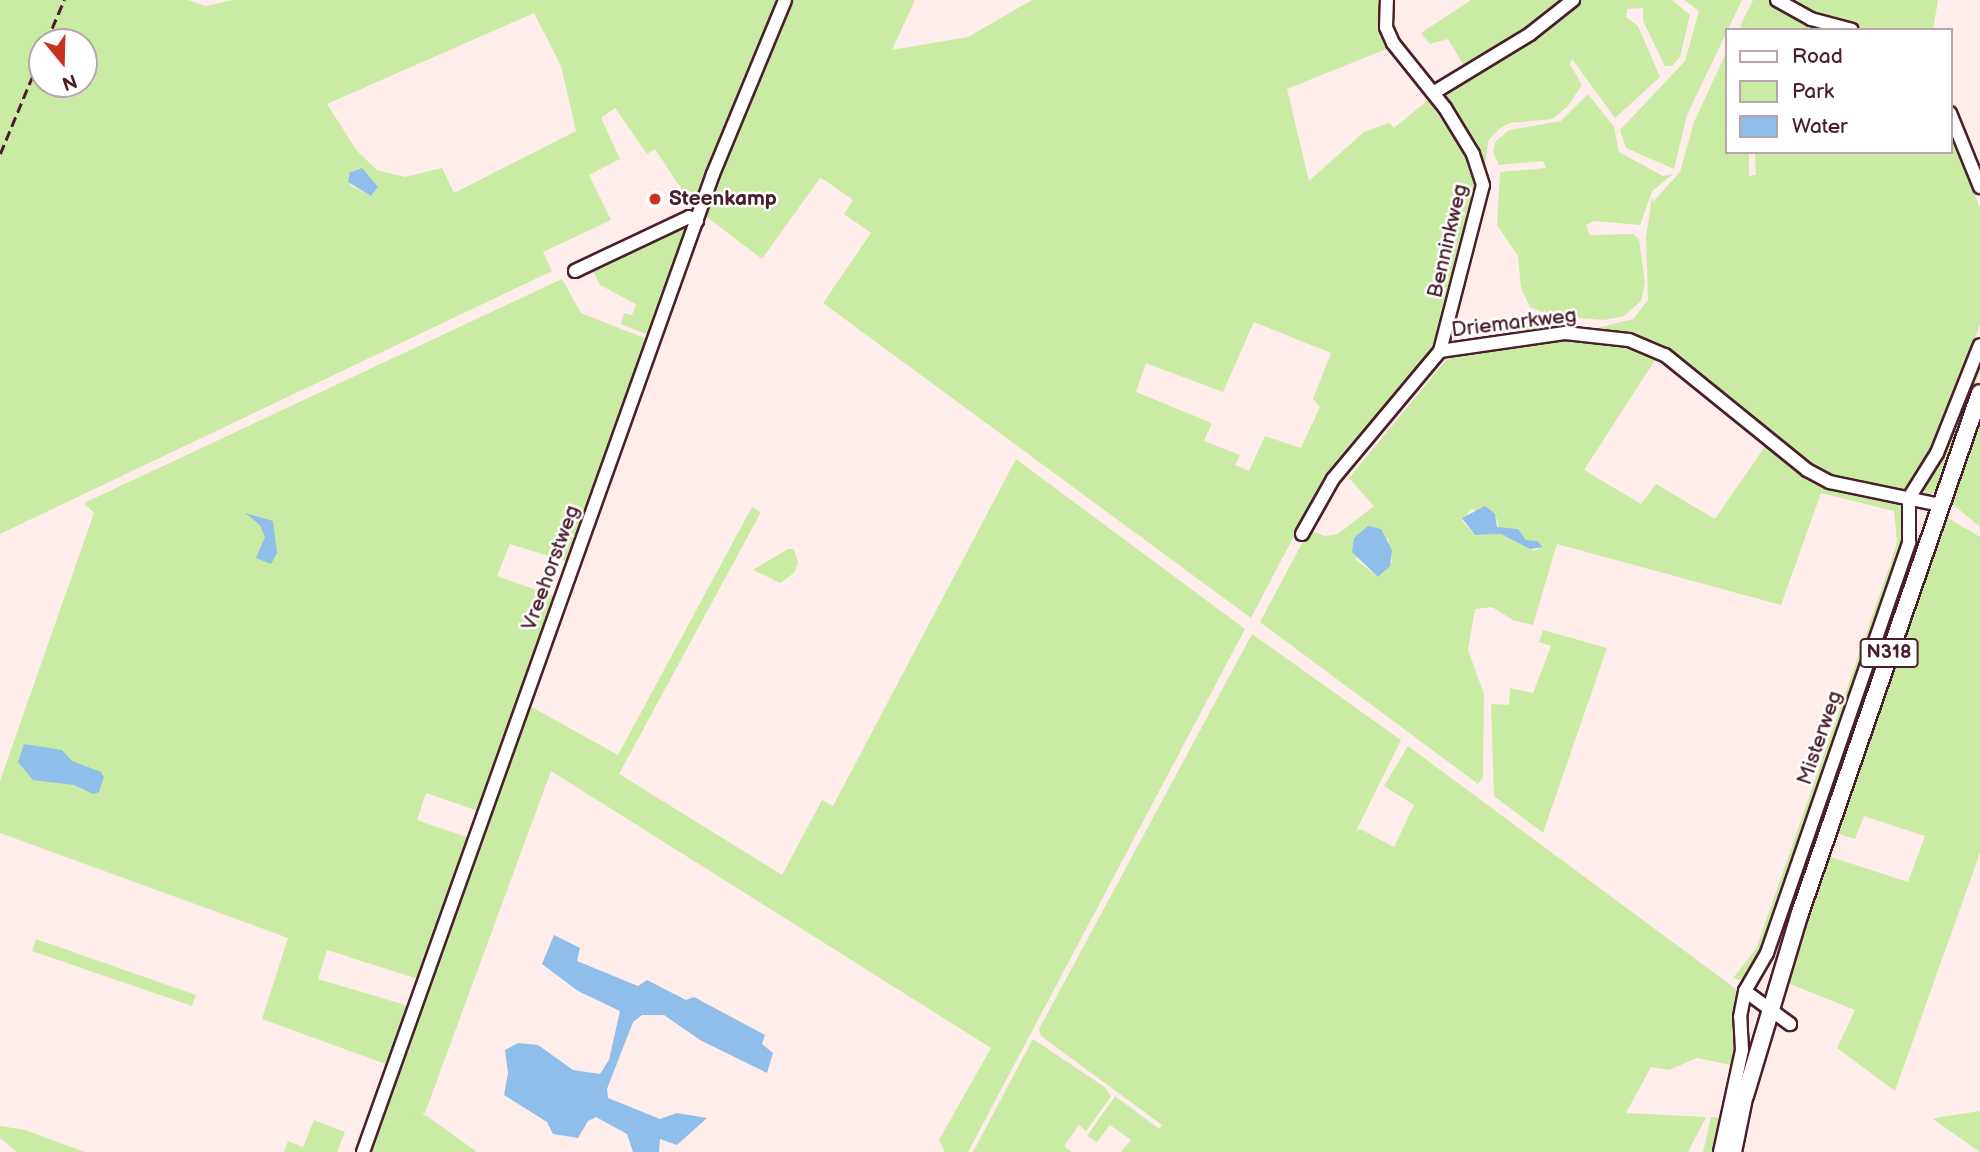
<!DOCTYPE html>
<html>
<head>
<meta charset="utf-8">
<style>
  body { margin:0 }
  #map { position:relative; width:1980px; height:1152px; overflow:hidden; background:#ffedeb; font-family:"Balsamiq Sans",sans-serif }
  div>[style] { position:absolute }
  .green>* { inset:0; background:#caeba4 }
  .water>* { inset:0; background:#8ebee9 }
  .roads { filter:drop-shadow(2px 0 #4a1f2b) drop-shadow(-2px 0 #4a1f2b) drop-shadow(0 2px #4a1f2b) drop-shadow(0 -2px #4a1f2b) }
  .minor>* { height:12px; margin:-6px; padding:0 6px; transform-origin:6px; border-radius:6px; background:#fff }
  .major>* { height:16px; margin:-8px; padding:0 8px; transform-origin:8px; border-radius:8px; background:#fff }
  .rail>* { height:2.5px; margin-top:-1.25px; transform-origin:0; background:repeating-linear-gradient(90deg,#4a1f2b 0 10px,transparent 0 15px) }
  .dots>* { width:19px; height:19px; translate:-50% -50%; box-sizing:border-box; border:4px solid #fff; border-radius:50% }
  span { translate:-50% -50%; white-space:nowrap; text-align:center; line-height:1.15; -webkit-text-stroke:5px #fff; paint-order:stroke }
  .shield-label span { padding:2px 5px; background:#fff; border:2px solid; border-radius:5px; -webkit-text-stroke-width:0 }
  .shield-label { font-size:19px; color:#4a1f2b; font-weight:700 }
  .poi-label { font-size:21px; color:#4a1f2b; font-weight:700 }
  .left { translate:0 -50%; text-align:left }
  .street-label { font-size:21px; color:#4a1f2b }
  .legend { position:absolute; left:1725px; top:28px; width:228px; height:126px; box-sizing:border-box; background:#fff; border:2px solid #b7a5aa; margin:0; padding:9px 12px; list-style:none; font-size:21px; color:#4a1f2b }
  .legend li { display:flex; align-items:center; gap:14px; height:35px }
  .legend b { width:35px; border:2px solid #b7a5aa }
  .north { position:absolute; left:28px; top:28px; width:70px; height:70px; box-sizing:border-box; background:#fff; border:2px solid #b7a5aa; border-radius:50%; rotate:161deg; font-size:19px; font-weight:700; line-height:28px; text-align:center; color:#4a1f2b }
  .north::after { content:''; display:block; margin:auto; width:24px; height:32px; background:#c8321e; clip-path:polygon(50% 0,100% 100%,50% 72%,0 100%) }
</style>
</head>
<body>
<div id="map">
  <div class="green">
    <div style="clip-path:polygon(evenodd,0 0,188px 0,205px 6px,233px 0,776px 0,696px 205px,692px 205px,655px 149px,647px 154px,615px 108px,601px 118px,620px 159px,589px 175px,611px 220px,543px 252px,552px 271px,0 534px,0 0,534px 13px,561px 66px,576px 131px,454px 193px,442px 168px,405px 177px,377px 170px,357px 151px,327px 104px,534px 13px,0 0,42px 42px,84px 42px,84px 84px,42px 84px,42px 42px,0 0,359px 168px,378px 187px,371px 196px,350px 185px,350px 172px,359px 168px)"></div>
    <div style="clip-path:polygon(evenodd,787px 0,915px 0,892px 50px,968px 37px,1032px 0,1383px 0,1381px 29px,1389px 48px,1287px 89px,1309px 181px,1364px 132px,1389px 123px,1394px 128px,1428px 100px,1466px 155px,1480px 189px,1435px 348px,1316px 494px,1251px 618px,823px 303px,871px 233px,844px 214px,853px 200px,826px 181px,820px 178px,762px 259px,704px 215px,787px 0,1254px 322px,1331px 353px,1313px 399px,1320px 407px,1301px 448px,1265px 436px,1249px 471px,1235px 465px,1240px 455px,1204px 441px,1212px 423px,1136px 392px,1146px 363px,1223px 392px,1254px 322px)"></div>
    <div style="clip-path:polygon(1471px 0,1566px 0,1464px 66px,1448px 39px,1430px 44px,1421px 33px)"></div>
    <div style="clip-path:polygon(1579px 0,1672px 0,1690px 15px,1680px 57px,1672px 66px,1665px 66px,1643px 21px,1643px 8px,1627px 9px,1626px 17px,1638px 26px,1660px 77px,1615px 118px,1572px 59px,1570px 64px,1582px 85px,1567px 107px,1552px 119px,1510px 123px,1499px 129px,1488px 141px,1485px 167px,1441px 92px)"></div>
    <div style="clip-path:polygon(1684px 0,1742px 0,1687px 115px,1674px 169px,1626px 148px,1620px 130px,1685px 61px,1699px 11px)"></div>
    <div style="clip-path:polygon(1753px 0,1769px 0,1796px 16px,1836px 30px,1746px 30px,1740px 26px)"></div>
    <div style="clip-path:polygon(1787px 0,1938px 0,1933px 30px,1871px 30px,1821px 17px)"></div>
    <div style="clip-path:polygon(1726px 53px,1726px 152px,1749px 152px,1749px 176px,1756px 175px,1755px 152px,1950px 152px,1950px 133px,1980px 208px,1980px 325px,1929px 453px,1905px 490px,1843px 480px,1816px 470px,1676px 356px,1649px 341px,1594px 329px,1633px 319px,1648px 300px,1646px 238px,1652px 196px,1653px 202px,1680px 172px,1694px 122px)"></div>
    <div style="clip-path:polygon(1588px 94px,1614px 127px,1619px 152px,1663px 176px,1673px 174px,1652px 191px,1640px 225px,1594px 221px,1586px 225px,1590px 235px,1633px 234px,1639px 239px,1645px 283px,1641px 301px,1624px 316px,1604px 320px,1553px 316px,1530px 307px,1521px 288px,1518px 256px,1497px 225px,1500px 172px,1546px 168px,1543px 161px,1499px 165px,1493px 152px,1495px 142px,1509px 130px,1561px 121px)"></div>
    <div style="clip-path:polygon(681px 223px,689px 224px,649px 335px,621px 324px,624px 313px,632px 315px,636px 304px,600px 285px,591px 267px)"></div>
    <div style="clip-path:polygon(562px 279px,581px 313px,649px 340px,571px 563px,510px 544px,497px 576px,556px 597px,481px 812px,426px 793px,417px 820px,472px 839px,421px 980px,327px 950px,318px 979px,412px 1007px,391px 1066px,262px 1019px,288px 938px,0 833px,0 781px,94px 513px,84px 503px)"></div>
    <div style="clip-path:polygon(1526px 319px,1570px 325px,1574px 328px,1522px 336px)"></div>
    <div style="clip-path:polygon(evenodd,1573px 339px,1622px 344px,1657px 357px,1584px 470px,1641px 504px,1656px 484px,1715px 519px,1766px 445px,1818px 483px,1904px 504px,1905px 538px,1766px 949px,1743px 980px,1733px 978px,1756px 949px,1890px 565px,1897px 542px,1894px 511px,1821px 493px,1781px 605px,1557px 544px,1533px 625px,1513px 620px,1492px 607px,1475px 609px,1468px 650px,1484px 694px,1483px 777px,1478px 784px,1260px 622px,1309px 530px,1325px 536px,1338px 534px,1374px 506px,1349px 478px,1447px 359px,1499px 347px,1573px 339px,1471px 509px,1496px 517px,1499px 528px,1518px 529px,1525px 540px,1543px 546px,1534px 551px,1501px 534px,1475px 535px,1462px 521px,1471px 509px,1573px 339px,1388px 538px,1392px 562px,1378px 577px,1355px 559px,1388px 538px)"></div>
    <div style="clip-path:polygon(1980px 353px,1980px 372px,1937px 491px,1927px 495px,1921px 486px,1936px 468px)"></div>
    <div style="clip-path:polygon(1980px 420px,1980px 527px,1951px 503px)"></div>
    <div style="clip-path:polygon(1016px 459px,1245px 629px,968px 1152px,945px 1152px,939px 1140px,991px 1048px,551px 771px,425px 1113px,379px 1123px,526px 704px,618px 755px,752px 507px,761px 512px,619px 774px,782px 875px,822px 800px,833px 806px)"></div>
    <div style="clip-path:polygon(1948px 518px,1980px 537px,1980px 853px,1895px 1091px,1837px 1048px,1855px 1010px,1785px 982px,1828px 856px,1908px 882px,1925px 836px,1864px 816px,1855px 839px,1836px 833px)"></div>
    <div style="clip-path:polygon(788px 549px,794px 549px,798px 563px,794px 573px,780px 583px,753px 570px)"></div>
    <div style="clip-path:polygon(1543px 630px,1607px 648px,1543px 833px,1494px 796px,1491px 704px,1509px 705px,1510px 688px,1533px 693px,1551px 646px,1539px 642px)"></div>
    <div style="clip-path:polygon(1252px 634px,1401px 740px,1356px 831px,1360px 829px,1394px 847px,1414px 805px,1384px 786px,1408px 746px,1736px 989px,1736px 1066px,1697px 1058px,1669px 1070px,1651px 1067px,1626px 1113px,1706px 1117px,1688px 1152px,1121px 1152px,1131px 1140px,1110px 1125px,1097px 1142px,1087px 1136px,1115px 1096px,1159px 1129px,1162px 1125px,1041px 1036px,1039px 1029px)"></div>
    <div style="clip-path:polygon(36px 939px,196px 995px,192px 1006px,32px 951px)"></div>
    <div style="clip-path:polygon(1033px 1039px,1106px 1088px,1111px 1097px,1086px 1131px,1079px 1125px,1064px 1146px,1072px 1152px,973px 1152px)"></div>
    <div style="clip-path:polygon(1980px 1111px,1980px 1152px,1933px 1119px,1940px 1117px)"></div>
    <div style="clip-path:polygon(420px 1113px,427px 1116px,477px 1152px,366px 1152px,377px 1124px)"></div>
    <div style="clip-path:polygon(1711px 1117px,1725px 1118px,1717px 1152px,1703px 1152px)"></div>
    <div style="clip-path:polygon(314px 1120px,345px 1132px,337px 1152px,284px 1152px,288px 1141px,303px 1147px)"></div>
    <div style="clip-path:polygon(0 1126px,25px 1130px,85px 1152px,17px 1152px,0 1138px)"></div>
  </div>
  <div class="water">
    <div style="clip-path:polygon(362px 168px,378px 187px,371px 196px,348px 182px,350px 172px)"></div>
    <div style="clip-path:polygon(1485px 506px,1495px 514px,1497px 527px,1518px 529px,1526px 540px,1537px 541px,1543px 547px,1530px 549px,1501px 534px,1475px 535px,1462px 518px)"></div>
    <div style="clip-path:polygon(245px 513px,273px 521px,277px 553px,271px 564px,256px 558px,265px 537px,260px 525px)"></div>
    <div style="clip-path:polygon(1368px 526px,1381px 529px,1392px 550px,1390px 566px,1378px 577px,1352px 552px,1354px 538px)"></div>
    <div style="clip-path:polygon(24px 744px,62px 750px,72px 761px,101px 772px,104px 777px,99px 792px,93px 794px,74px 785px,33px 780px,18px 762px)"></div>
    <div style="clip-path:polygon(554px 935px,580px 948px,577px 961px,638px 986px,647px 980px,686px 1000px,694px 997px,765px 1035px,762px 1044px,773px 1053px,767px 1073px,700px 1040px,664px 1015px,642px 1015px,633px 1022px,607px 1089px,608px 1098px,660px 1119px,677px 1113px,707px 1118px,677px 1145px,660px 1139px,659px 1152px,633px 1152px,627px 1134px,596px 1117px,588px 1121px,578px 1138px,553px 1134px,547px 1122px,504px 1095px,508px 1073px,505px 1050px,518px 1043px,538px 1045px,573px 1070px,600px 1074px,609px 1060px,620px 1011px,578px 991px,542px 964px)"></div>
  </div>
  <div class="roads">
    <div class="minor">
      <div style="left:1777px;top:0;width:39px;rotate:29deg"></div>
      <div style="left:1811px;top:19px;width:42px;rotate:15deg"></div>
      <div style="left:1433px;top:93px;width:114px;rotate:-31.3deg"></div>
      <div style="left:1530px;top:34px;width:55px;rotate:-38.3deg"></div>
      <div style="left:1950px;top:113px;width:80px;rotate:67.9deg"></div>
      <div style="left:575px;top:271px;width:126px;rotate:-25.3deg"></div>
      <div style="left:689px;top:217px;width:9px;rotate:27deg"></div>
      <div style="left:1440px;top:351px;width:126px;rotate:-8.2deg"></div>
      <div style="left:1565px;top:333px;width:64px;rotate:6.2deg"></div>
      <div style="left:1629px;top:340px;width:39px;rotate:23deg"></div>
      <div style="left:1665px;top:355px;width:183px;rotate:39deg"></div>
      <div style="left:1807px;top:470px;width:26px;rotate:28deg"></div>
      <div style="left:1830px;top:482px;width:112px;rotate:11.8deg"></div>
      <div style="left:1302px;top:534px;width:63px;rotate:-60.6deg"></div>
      <div style="left:1333px;top:479px;width:167px;rotate:-50.1deg"></div>
      <div style="left:1440px;top:351px;width:171px;rotate:-75.5deg"></div>
      <div style="left:1483px;top:185px;width:33px;rotate:-108deg"></div>
      <div style="left:1473px;top:154px;width:54px;rotate:-121.3deg"></div>
      <div style="left:1445px;top:108px;width:83px;rotate:-128.7deg"></div>
      <div style="left:1393px;top:43px;width:17px;rotate:-114deg"></div>
      <div style="left:1386px;top:27px;width:27px;rotate:-88deg"></div>
      <div style="left:1745px;top:991px;width:56px;rotate:36.3deg"></div>
      <div style="left:363px;top:1152px;width:1039px;rotate:-70.31deg"></div>
      <div style="left:713px;top:174px;width:188px;rotate:-67.5deg"></div>
      <div style="left:1720px;top:1152px;width:104px;rotate:-77.8deg"></div>
      <div style="left:1742px;top:1050px;width:33px;rotate:-93deg"></div>
      <div style="left:1740px;top:1017px;width:26px;rotate:-79deg"></div>
      <div style="left:1745px;top:991px;width:44px;rotate:-59.9deg"></div>
      <div style="left:1767px;top:953px;width:435px;rotate:-70.9deg"></div>
      <div style="left:1909px;top:542px;width:44px;rotate:-90deg"></div>
      <div style="left:1909px;top:498px;width:53px;rotate:-58.1deg"></div>
      <div style="left:1937px;top:453px;width:116px;rotate:-68.3deg"></div>
    </div>
    <div class="major">
      <div style="left:1745px;top:1096px;width:191px;rotate:-73.3deg"></div>
      <div style="left:1800px;top:913px;width:550px;rotate:-70.91deg"></div>
      <div style="left:1733px;top:1152px;width:65px;rotate:-78.5deg"></div>
    </div>
  </div>
  <div class="rail">
    <div style="left:46px;top:42px;width:46px;rotate:-66.8deg"></div>
    <div style="left:0;top:154px;width:109px;rotate:-67.4deg"></div>
  </div>
  <div class="dots">
    <div style="left:655px;top:199px;background:#c8321e"></div>
  </div>
  <div class="shield-label">
    <span style="left:1889px;top:653px">N318</span>
  </div>
  <div class="poi-label">
    <span class="left" style="left:669px;top:199px">Steenkamp</span>
  </div>
  <div class="street-label">
    <span style="left:1448px;top:241px;rotate:-77deg">Benninkweg</span>
    <span style="left:1514px;top:323px;rotate:-7deg">Driemarkweg</span>
    <span style="left:551px;top:568px;rotate:-70deg">Vreehorstweg</span>
    <span style="left:1820px;top:738px;rotate:-71deg">Misterweg</span>
  </div>
  <ul class="legend">
  <li><b style="height:9px;background:#fff"></b>Road</li>
  <li><b style="height:19px;background:#caeba4"></b>Park</li>
  <li><b style="height:19px;background:#8ebee9"></b>Water</li>
  </ul>
  <div class="north">N</div>
</div>
</body>
</html>
